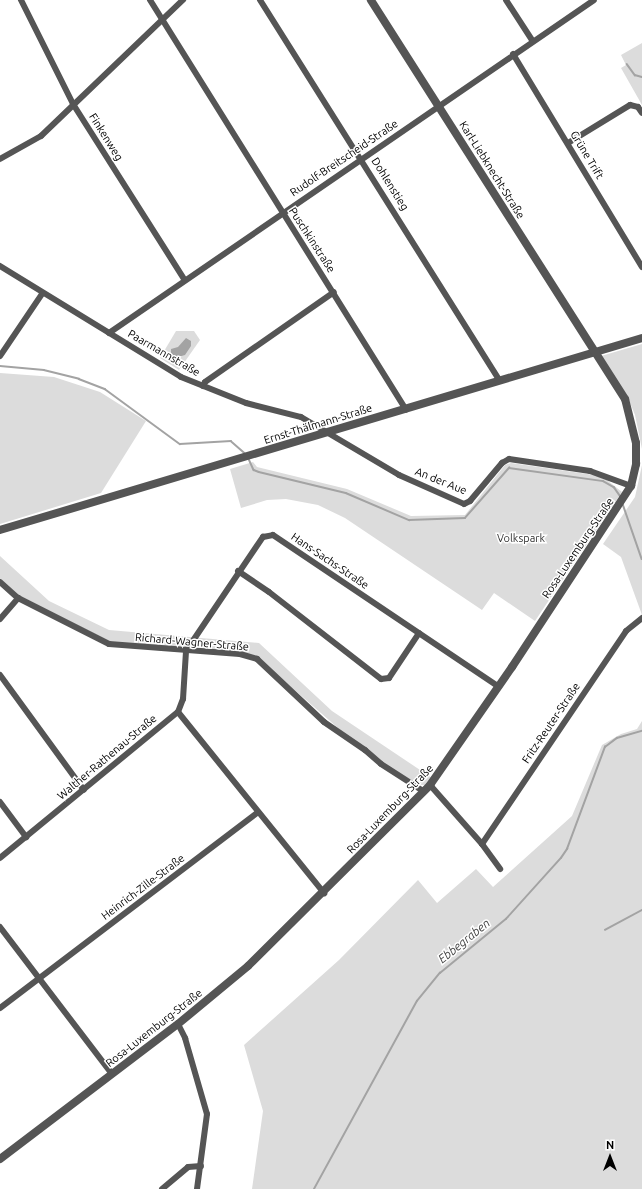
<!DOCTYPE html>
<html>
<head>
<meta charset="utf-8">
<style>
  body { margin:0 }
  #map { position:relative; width:642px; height:1189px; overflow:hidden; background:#fff; font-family:Ubuntu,sans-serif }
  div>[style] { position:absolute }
  .green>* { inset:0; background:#dcdcdc }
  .water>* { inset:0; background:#a3a3a3 }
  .stream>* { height:1.5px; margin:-0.75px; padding:0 0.75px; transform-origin:0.75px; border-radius:0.75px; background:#a3a3a3 }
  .minor>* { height:6px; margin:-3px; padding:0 3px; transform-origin:3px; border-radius:3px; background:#555 }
  .tertiary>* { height:8px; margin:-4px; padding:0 4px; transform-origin:4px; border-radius:4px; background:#555 }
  span { translate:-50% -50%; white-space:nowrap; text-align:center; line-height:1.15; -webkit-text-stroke:3px #fff; paint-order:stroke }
  .street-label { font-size:11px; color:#000 }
  .park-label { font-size:11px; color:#333 }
  .water-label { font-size:12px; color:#444; font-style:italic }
  .north { position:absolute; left:590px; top:1137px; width:40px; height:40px; -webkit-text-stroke:3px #fff; paint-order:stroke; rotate:0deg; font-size:11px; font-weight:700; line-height:16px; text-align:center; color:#000 }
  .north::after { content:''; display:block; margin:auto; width:14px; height:18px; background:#000; clip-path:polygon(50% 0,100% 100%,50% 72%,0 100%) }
</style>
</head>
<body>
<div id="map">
  <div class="green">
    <div style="clip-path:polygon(642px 43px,642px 105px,621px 68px,626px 65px,621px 55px)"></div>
    <div style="clip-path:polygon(176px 331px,194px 331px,200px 340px,179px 370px,160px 358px)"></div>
    <div style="clip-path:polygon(642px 344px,642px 449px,635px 415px,628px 398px,601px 356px)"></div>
    <div style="clip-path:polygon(0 373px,54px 377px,100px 392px,146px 421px,101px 493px,0 524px)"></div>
    <div style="clip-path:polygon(253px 462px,257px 467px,347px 489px,411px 516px,465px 515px,505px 465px,511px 463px,594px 475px,607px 480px,622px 492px,535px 621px,494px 593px,482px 610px,345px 518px,318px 505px,286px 499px,267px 500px,241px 508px,230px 469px)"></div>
    <div style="clip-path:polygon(642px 465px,642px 615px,621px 557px,603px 544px,635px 497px)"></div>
    <div style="clip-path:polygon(0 556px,49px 601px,109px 630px,259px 643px,332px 711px,432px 778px,425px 785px,420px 785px,388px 767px,338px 728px,257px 657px,111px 642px,20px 596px,0 578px)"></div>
    <div style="clip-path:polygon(642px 721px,642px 1189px,252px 1189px,263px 1111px,244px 1045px,339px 960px,418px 880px,437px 903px,476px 869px,493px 887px,572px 816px,602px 745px,621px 734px,637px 729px)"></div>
  </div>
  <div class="water">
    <div style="clip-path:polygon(186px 338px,191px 341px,191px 346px,185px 355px,178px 357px,171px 354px,171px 349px,178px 347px)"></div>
  </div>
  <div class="stream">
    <div style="left:627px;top:64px;width:14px;rotate:54deg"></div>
    <div style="left:635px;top:75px;width:7px;rotate:16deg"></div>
    <div style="left:0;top:366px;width:44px;rotate:5.2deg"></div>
    <div style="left:44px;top:370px;width:36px;rotate:14deg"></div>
    <div style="left:79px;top:379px;width:28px;rotate:21deg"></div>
    <div style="left:105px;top:389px;width:93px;rotate:36.3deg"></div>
    <div style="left:180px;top:444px;width:51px;rotate:-3.4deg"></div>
    <div style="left:231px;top:441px;width:20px;rotate:41deg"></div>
    <div style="left:249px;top:459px;width:12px;rotate:66deg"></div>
    <div style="left:254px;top:470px;width:5px;rotate:22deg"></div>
    <div style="left:259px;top:472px;width:89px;rotate:13.6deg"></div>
    <div style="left:346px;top:493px;width:69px;rotate:23.2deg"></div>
    <div style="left:409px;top:520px;width:56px;rotate:-2deg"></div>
    <div style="left:465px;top:518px;width:67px;rotate:-48.7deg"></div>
    <div style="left:509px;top:468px;width:95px;rotate:7.9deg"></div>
    <div style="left:603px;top:481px;width:13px;rotate:29deg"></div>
    <div style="left:614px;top:487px;width:12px;rotate:55deg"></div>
    <div style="left:623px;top:504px;width:58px;rotate:70.9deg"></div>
    <div style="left:605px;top:930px;width:42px;rotate:-28.4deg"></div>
    <div style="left:314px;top:1189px;width:214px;rotate:-61.3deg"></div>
    <div style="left:417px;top:1001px;width:36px;rotate:-51deg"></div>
    <div style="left:440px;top:973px;width:85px;rotate:-39.3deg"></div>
    <div style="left:506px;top:919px;width:82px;rotate:-48deg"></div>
    <div style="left:561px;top:858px;width:11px;rotate:-56deg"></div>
    <div style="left:567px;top:849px;width:109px;rotate:-69.6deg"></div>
    <div style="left:605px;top:747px;width:15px;rotate:-37deg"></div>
    <div style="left:617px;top:738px;width:26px;rotate:-16deg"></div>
  </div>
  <div class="minor">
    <div style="left:21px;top:0;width:116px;rotate:63.4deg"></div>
    <div style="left:73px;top:104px;width:207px;rotate:57.6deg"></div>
    <div style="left:150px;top:0;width:483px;rotate:58deg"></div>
    <div style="left:260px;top:0;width:450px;rotate:57.8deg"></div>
    <div style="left:506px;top:0;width:48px;rotate:57deg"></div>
    <div style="left:513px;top:54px;width:249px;rotate:58.8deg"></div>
    <div style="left:568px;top:143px;width:73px;rotate:-31.5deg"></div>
    <div style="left:630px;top:105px;width:8px;rotate:14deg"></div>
    <div style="left:638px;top:107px;width:7px;rotate:56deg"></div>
    <div style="left:0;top:159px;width:47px;rotate:-29.3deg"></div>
    <div style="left:41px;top:136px;width:197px;rotate:-43.8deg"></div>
    <div style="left:0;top:266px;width:212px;rotate:31.5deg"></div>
    <div style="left:181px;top:377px;width:70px;rotate:21.8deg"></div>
    <div style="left:246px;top:403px;width:57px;rotate:14.3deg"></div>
    <div style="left:301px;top:417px;width:114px;rotate:30.6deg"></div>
    <div style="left:399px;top:475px;width:71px;rotate:24deg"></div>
    <div style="left:464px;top:504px;width:7px;rotate:-27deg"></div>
    <div style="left:470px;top:501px;width:50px;rotate:-49.9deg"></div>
    <div style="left:502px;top:463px;width:8px;rotate:-30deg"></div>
    <div style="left:509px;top:459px;width:82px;rotate:8.4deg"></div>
    <div style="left:590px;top:471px;width:44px;rotate:20.1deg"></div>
    <div style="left:109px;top:333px;width:588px;rotate:-34.47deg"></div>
    <div style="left:0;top:356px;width:75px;rotate:-55.9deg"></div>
    <div style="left:203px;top:386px;width:4px;rotate:-63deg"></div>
    <div style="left:205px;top:382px;width:157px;rotate:-34.9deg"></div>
    <div style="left:238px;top:571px;width:37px;rotate:34deg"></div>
    <div style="left:269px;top:592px;width:142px;rotate:37.8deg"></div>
    <div style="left:381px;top:679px;width:8px;rotate:-7deg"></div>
    <div style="left:389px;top:678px;width:54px;rotate:-56.3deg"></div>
    <div style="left:0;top:582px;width:24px;rotate:42deg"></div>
    <div style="left:18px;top:598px;width:102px;rotate:26.8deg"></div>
    <div style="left:109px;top:644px;width:131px;rotate:4.4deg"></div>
    <div style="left:240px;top:654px;width:18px;rotate:16deg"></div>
    <div style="left:257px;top:659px;width:92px;rotate:43.2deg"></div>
    <div style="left:324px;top:722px;width:50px;rotate:34.3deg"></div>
    <div style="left:365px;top:750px;width:21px;rotate:41deg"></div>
    <div style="left:381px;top:764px;width:50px;rotate:32.7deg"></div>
    <div style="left:0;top:619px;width:28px;rotate:-49deg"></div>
    <div style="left:186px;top:651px;width:138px;rotate:-56deg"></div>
    <div style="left:263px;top:537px;width:10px;rotate:-11deg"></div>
    <div style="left:273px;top:535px;width:272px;rotate:33.9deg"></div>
    <div style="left:0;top:675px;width:142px;rotate:53.9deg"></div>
    <div style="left:178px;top:712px;width:233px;rotate:51.1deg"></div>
    <div style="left:430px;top:785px;width:79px;rotate:48.6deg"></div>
    <div style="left:482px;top:844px;width:31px;rotate:54deg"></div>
    <div style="left:0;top:802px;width:44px;rotate:53.4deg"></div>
    <div style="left:482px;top:844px;width:257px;rotate:-55.9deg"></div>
    <div style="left:626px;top:631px;width:21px;rotate:-39deg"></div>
    <div style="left:0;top:858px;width:230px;rotate:-39.4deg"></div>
    <div style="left:178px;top:712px;width:14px;rotate:-69deg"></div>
    <div style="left:183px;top:699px;width:48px;rotate:-86.4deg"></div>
    <div style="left:0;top:927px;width:185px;rotate:52.7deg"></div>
    <div style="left:0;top:1008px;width:324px;rotate:-37.2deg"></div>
    <div style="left:178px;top:1024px;width:16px;rotate:63deg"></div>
    <div style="left:185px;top:1038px;width:79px;rotate:73.9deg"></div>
    <div style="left:207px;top:1114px;width:76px;rotate:97.6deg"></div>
    <div style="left:162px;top:1189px;width:34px;rotate:-40deg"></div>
    <div style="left:188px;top:1167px;width:13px;rotate:-4deg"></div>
  </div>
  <div class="tertiary">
    <div style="left:0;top:530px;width:670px;rotate:-16.65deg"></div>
    <div style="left:0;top:1159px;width:223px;rotate:-37.2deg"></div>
    <div style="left:178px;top:1024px;width:91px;rotate:-39.6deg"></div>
    <div style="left:248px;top:966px;width:257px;rotate:-44.8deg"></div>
    <div style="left:430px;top:785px;width:144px;rotate:-55.2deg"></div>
    <div style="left:512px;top:667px;width:217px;rotate:-56.7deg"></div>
    <div style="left:631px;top:486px;width:23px;rotate:-77deg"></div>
    <div style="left:636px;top:464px;width:21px;rotate:-90deg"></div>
    <div style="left:636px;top:443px;width:45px;rotate:-104deg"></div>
    <div style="left:625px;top:399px;width:473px;rotate:-122.5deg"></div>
  </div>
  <div class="street-label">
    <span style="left:106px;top:137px;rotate:58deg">Finkenweg</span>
    <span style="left:587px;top:155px;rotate:59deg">Grüne Trift</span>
    <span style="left:344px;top:158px;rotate:-34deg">Rudolf-Breitscheid-Straße</span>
    <span style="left:492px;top:170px;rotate:58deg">Karl-Liebknecht-Straße</span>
    <span style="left:390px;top:184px;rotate:58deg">Dohlenstieg</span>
    <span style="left:312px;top:240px;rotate:57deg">Puschkinstraße</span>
    <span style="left:164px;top:353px;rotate:30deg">Paarmannstraße</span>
    <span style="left:318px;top:424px;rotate:-17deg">Ernst-Thälmann-Straße</span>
    <span style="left:441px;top:481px;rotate:22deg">An der Aue</span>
    <span style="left:578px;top:548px;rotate:-56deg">Rosa-Luxemburg-Straße</span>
    <span style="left:330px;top:561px;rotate:34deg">Hans-Sachs-Straße</span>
    <span style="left:192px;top:642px;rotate:5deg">Richard-Wagner-Straße</span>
    <span style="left:551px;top:723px;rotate:-56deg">Fritz-Reuter-Straße</span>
    <span style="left:107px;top:757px;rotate:-40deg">Walther-Rathenau-Straße</span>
    <span style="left:390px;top:809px;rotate:-46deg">Rosa-Luxemburg-Straße</span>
    <span style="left:143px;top:887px;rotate:-37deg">Heinrich-Zille-Straße</span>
    <span style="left:154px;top:1028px;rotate:-38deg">Rosa-Luxemburg-Straße</span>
  </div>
  <div class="park-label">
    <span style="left:521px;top:538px">Volkspark</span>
  </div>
  <div class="water-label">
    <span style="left:464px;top:941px;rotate:-39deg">Ebbegraben</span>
  </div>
  <div class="north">N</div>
</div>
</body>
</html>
